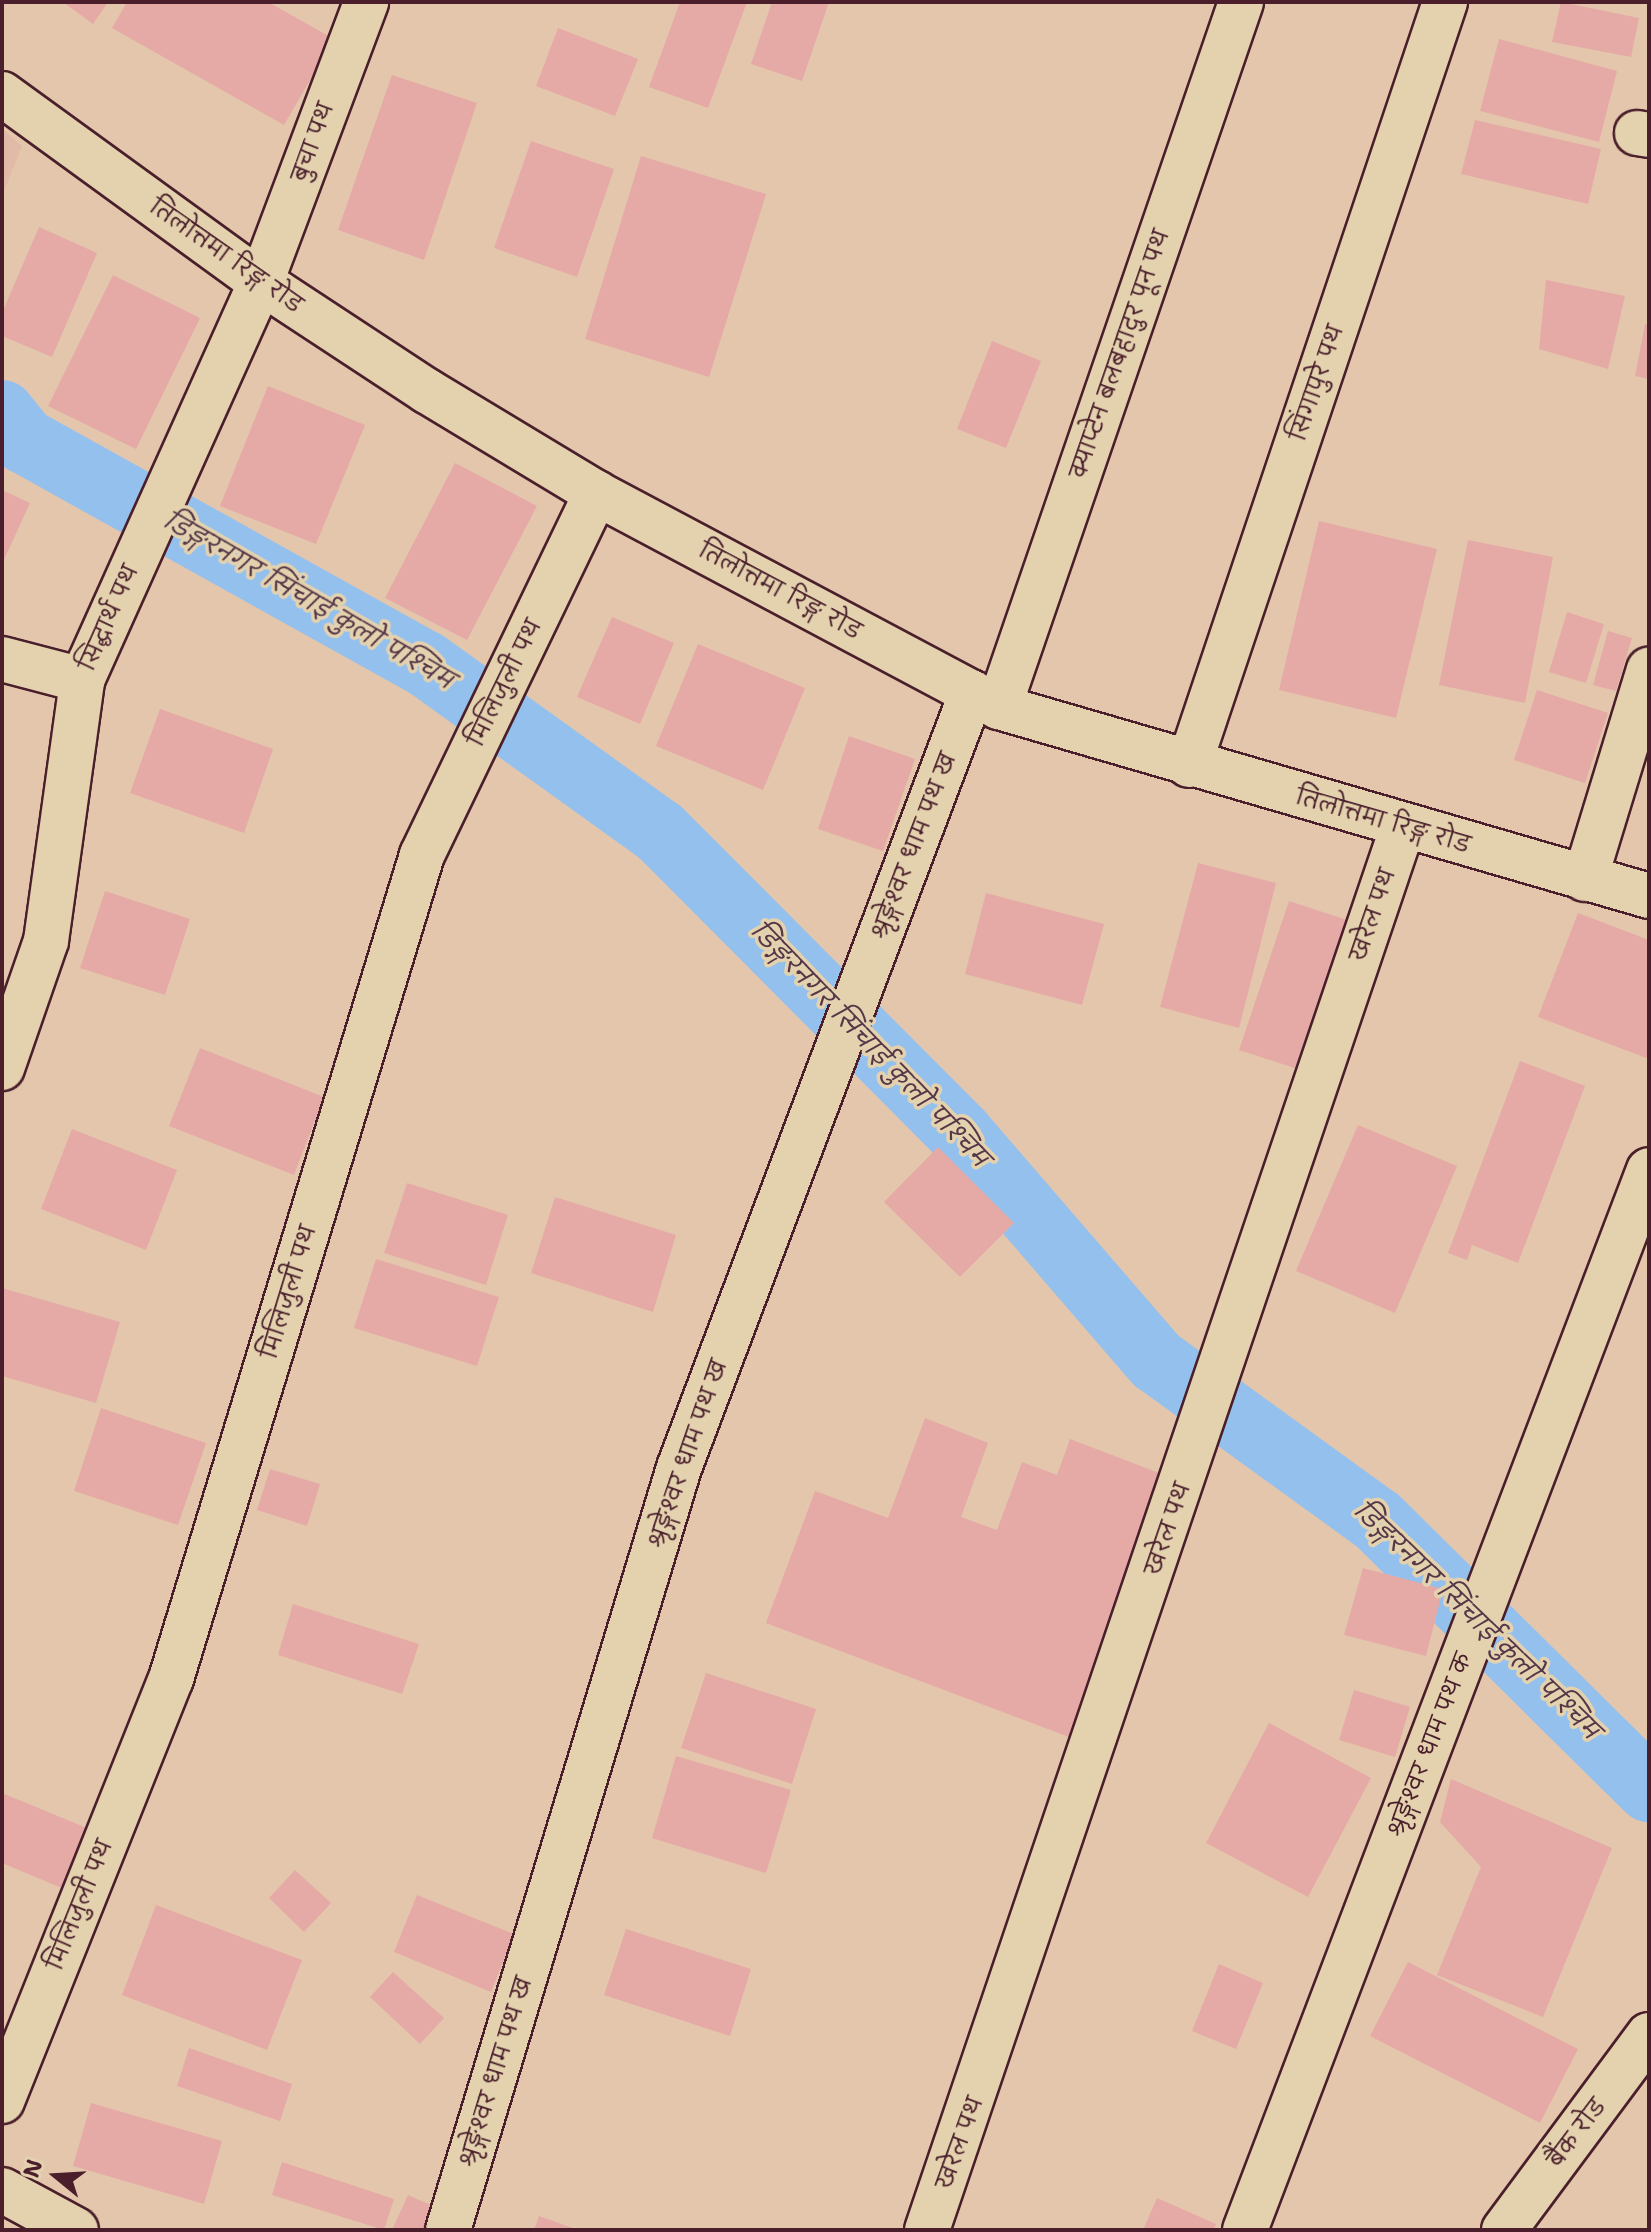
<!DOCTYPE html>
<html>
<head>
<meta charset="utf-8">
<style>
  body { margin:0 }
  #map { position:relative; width:1651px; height:2232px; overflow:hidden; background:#e4c6ac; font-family:"Shantell Sans","Playpen Sans Deva",sans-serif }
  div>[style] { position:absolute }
  .built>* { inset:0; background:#e1bba7 }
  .canal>* { height:66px; margin:-33px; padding:0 33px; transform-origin:33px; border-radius:33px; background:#94c0ed }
  .building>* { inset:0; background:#e5aaa6 }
  .roads { filter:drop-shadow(2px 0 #4a1f2b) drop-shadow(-2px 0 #4a1f2b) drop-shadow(0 2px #4a1f2b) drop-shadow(0 -2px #4a1f2b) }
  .street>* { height:44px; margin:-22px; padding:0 22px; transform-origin:22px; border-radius:22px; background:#e4d2af }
  .secondary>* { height:44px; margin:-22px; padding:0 22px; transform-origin:22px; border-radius:22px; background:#e4d2af }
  span { translate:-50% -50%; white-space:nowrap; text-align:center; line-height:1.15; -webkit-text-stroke:7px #e4d2af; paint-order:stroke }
  .street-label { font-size:22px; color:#4a1f2b }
  .water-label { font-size:24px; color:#553748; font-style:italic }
  .frame { position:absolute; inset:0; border:4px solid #4a1f2b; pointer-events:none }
  .north { position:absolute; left:16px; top:2136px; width:80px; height:80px; -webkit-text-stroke:6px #e4d2af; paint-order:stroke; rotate:288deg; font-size:22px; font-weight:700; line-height:32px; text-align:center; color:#4a1f2b }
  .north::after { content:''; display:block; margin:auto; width:28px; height:36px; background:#4a1f2b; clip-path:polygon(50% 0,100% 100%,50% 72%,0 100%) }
</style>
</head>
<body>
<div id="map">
  <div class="built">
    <div style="clip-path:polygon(2px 128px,22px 146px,2px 196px)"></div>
  </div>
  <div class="canal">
    <div style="left:2px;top:413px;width:36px;rotate:51deg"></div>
    <div style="left:25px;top:441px;width:459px;rotate:29.1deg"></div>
    <div style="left:426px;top:664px;width:288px;rotate:35.7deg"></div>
    <div style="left:660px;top:832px;width:424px;rotate:45.1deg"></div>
    <div style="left:959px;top:1132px;width:303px;rotate:49.2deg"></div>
    <div style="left:1157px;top:1361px;width:271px;rotate:35.9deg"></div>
    <div style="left:1377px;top:1520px;width:383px;rotate:44.7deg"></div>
  </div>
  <div class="building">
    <div style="clip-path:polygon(63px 2px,108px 2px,93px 24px)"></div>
    <div style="clip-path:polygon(127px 2px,268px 2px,334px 39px,284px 125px,112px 28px)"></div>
    <div style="clip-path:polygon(680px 2px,747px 2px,708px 108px,649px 87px)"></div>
    <div style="clip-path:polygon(772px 2px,829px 2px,802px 81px,751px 64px)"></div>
    <div style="clip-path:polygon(1561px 2px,1639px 18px,1631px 57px,1552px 42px)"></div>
    <div style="clip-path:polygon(558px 28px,638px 59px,615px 116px,536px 86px)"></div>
    <div style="clip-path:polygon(1499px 39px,1617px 71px,1599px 142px,1480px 111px)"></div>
    <div style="clip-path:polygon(392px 75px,477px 103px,424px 260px,338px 230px)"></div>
    <div style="clip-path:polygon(1475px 120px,1601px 149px,1588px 204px,1461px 174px)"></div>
    <div style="clip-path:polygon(531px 141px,614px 169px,577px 277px,494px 248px)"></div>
    <div style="clip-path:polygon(641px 156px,766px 194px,709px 377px,585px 339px)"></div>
    <div style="clip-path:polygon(39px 227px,97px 253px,52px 357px,2px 336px,2px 313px)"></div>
    <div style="clip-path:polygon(113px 275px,200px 318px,136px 449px,48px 406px)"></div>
    <div style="clip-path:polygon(1546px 280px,1625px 296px,1608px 369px,1539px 349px)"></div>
    <div style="clip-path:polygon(1645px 324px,1649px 325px,1649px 379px,1635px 376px)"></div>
    <div style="clip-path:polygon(992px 341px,1041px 361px,1006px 448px,957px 429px)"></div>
    <div style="clip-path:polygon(268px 386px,365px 425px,316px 544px,220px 506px)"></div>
    <div style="clip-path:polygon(455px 463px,537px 506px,467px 640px,385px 598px)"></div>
    <div style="clip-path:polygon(2px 490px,30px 503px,2px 564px)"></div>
    <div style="clip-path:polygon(1319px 521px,1437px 549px,1396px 718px,1279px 690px)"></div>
    <div style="clip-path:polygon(1468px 540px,1553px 557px,1525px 703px,1439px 685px)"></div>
    <div style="clip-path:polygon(1567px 612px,1604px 624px,1586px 683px,1549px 672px)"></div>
    <div style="clip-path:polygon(612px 617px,674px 643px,640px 724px,577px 697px)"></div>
    <div style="clip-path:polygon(1608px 631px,1632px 638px,1616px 691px,1593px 685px)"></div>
    <div style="clip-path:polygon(698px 644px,805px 688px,763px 790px,656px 746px)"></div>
    <div style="clip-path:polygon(1537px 690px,1608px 713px,1585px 783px,1514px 760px)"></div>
    <div style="clip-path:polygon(160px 709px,273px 749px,244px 833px,130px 793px)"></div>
    <div style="clip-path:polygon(849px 736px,915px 759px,883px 851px,818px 829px)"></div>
    <div style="clip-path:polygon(1198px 863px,1276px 883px,1239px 1028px,1160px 1007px)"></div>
    <div style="clip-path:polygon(105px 891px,190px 919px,165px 995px,80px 968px)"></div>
    <div style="clip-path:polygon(986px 893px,1104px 924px,1082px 1005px,965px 974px)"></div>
    <div style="clip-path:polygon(1289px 901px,1353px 922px,1304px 1071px,1239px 1050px)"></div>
    <div style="clip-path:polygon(1578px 913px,1649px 940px,1649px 1059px,1538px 1017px)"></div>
    <div style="clip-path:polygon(200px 1048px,324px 1097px,294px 1175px,169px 1126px)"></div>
    <div style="clip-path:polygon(1520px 1061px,1585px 1086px,1518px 1263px,1472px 1245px,1467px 1260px,1448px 1253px)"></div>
    <div style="clip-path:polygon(1358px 1125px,1457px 1166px,1395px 1313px,1296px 1271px)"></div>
    <div style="clip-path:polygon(72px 1129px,177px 1170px,146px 1250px,41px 1209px)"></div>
    <div style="clip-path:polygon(938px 1147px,1014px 1223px,960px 1277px,884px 1202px)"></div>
    <div style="clip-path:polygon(407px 1183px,508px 1215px,486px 1285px,384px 1253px)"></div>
    <div style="clip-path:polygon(555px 1197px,676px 1235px,653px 1312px,531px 1273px)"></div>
    <div style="clip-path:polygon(376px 1259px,499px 1297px,477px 1366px,354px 1328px)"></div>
    <div style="clip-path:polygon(2px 1288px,120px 1322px,96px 1403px,2px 1376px)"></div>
    <div style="clip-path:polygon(101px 1408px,206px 1443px,178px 1525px,74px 1491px)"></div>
    <div style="clip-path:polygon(925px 1418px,988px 1443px,961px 1517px,997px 1530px,1022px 1462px,1057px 1475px,1070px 1439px,1167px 1476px,1069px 1737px,766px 1623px,815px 1491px,888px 1518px)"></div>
    <div style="clip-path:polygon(270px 1469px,320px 1484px,307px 1526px,257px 1510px)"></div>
    <div style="clip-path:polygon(1363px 1568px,1443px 1589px,1426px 1656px,1344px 1635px)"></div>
    <div style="clip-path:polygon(293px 1604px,419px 1644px,402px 1694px,278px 1655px)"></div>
    <div style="clip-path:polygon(706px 1673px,816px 1709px,792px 1784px,681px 1748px)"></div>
    <div style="clip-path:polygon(1354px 1690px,1410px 1707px,1395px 1757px,1339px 1740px)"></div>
    <div style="clip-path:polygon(1269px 1723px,1371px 1778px,1308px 1897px,1206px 1843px)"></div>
    <div style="clip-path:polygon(676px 1756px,791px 1790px,766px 1873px,652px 1838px)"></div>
    <div style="clip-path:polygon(1451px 1779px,1612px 1848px,1543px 2017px,1437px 1975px,1481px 1867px,1440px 1822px)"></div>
    <div style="clip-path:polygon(2px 1793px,99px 1833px,74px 1893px,2px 1863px)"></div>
    <div style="clip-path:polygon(295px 1870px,331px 1903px,304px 1932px,269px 1898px)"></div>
    <div style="clip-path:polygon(417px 1895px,514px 1934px,491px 1992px,394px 1952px)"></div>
    <div style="clip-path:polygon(156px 1905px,302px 1960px,267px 2050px,122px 1995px)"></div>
    <div style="clip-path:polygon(626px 1929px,751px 1969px,730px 2036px,604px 1995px)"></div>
    <div style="clip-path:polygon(1408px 1962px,1578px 2049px,1540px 2123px,1370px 2036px)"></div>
    <div style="clip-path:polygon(1219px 1964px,1263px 1983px,1236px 2049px,1192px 2031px)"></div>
    <div style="clip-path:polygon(393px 1972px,444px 2018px,420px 2044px,370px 1997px)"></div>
    <div style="clip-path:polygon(189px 2048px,292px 2084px,280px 2121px,177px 2086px)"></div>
    <div style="clip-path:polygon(91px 2103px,222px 2141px,204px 2204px,73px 2166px)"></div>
    <div style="clip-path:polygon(282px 2162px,394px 2199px,384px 2230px,272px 2195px)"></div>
    <div style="clip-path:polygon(408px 2195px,451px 2214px,444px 2230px,392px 2230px)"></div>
    <div style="clip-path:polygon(1157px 2198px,1216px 2224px,1214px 2230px,1143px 2230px)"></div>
    <div style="clip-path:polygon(539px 2216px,578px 2230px,534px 2230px)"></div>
  </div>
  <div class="roads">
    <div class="street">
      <div style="left:1637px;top:133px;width:12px;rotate:9deg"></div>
      <div style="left:2px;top:659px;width:83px;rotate:14.7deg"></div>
      <div style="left:999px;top:707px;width:745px;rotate:-71.05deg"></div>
      <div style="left:1189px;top:765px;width:805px;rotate:-71.45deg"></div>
      <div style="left:1585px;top:879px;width:219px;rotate:-73deg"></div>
      <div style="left:2px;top:1068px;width:134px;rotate:-70.9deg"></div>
      <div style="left:46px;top:941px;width:263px;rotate:-82.1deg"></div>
      <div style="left:82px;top:680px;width:436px;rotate:-65.8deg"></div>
      <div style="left:261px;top:282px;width:299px;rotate:-69.4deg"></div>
      <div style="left:2px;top:2101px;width:455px;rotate:-68.2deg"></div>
      <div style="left:171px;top:1679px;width:861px;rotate:-73.06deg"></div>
      <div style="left:422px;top:855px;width:402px;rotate:-64.3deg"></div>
      <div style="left:2px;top:2190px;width:84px;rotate:28.4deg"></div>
      <div style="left:448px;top:2230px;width:796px;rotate:-73.14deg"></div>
      <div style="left:679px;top:1468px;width:829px;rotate:-69.31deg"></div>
      <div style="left:927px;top:2230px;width:1482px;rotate:-71.27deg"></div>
      <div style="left:1245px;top:2230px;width:1134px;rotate:-69.14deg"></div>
      <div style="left:1504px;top:2230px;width:243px;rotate:-53.4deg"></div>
    </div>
    <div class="secondary">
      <div style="left:2px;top:94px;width:320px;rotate:36deg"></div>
      <div style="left:261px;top:282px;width:199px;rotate:33.3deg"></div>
      <div style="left:427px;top:391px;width:197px;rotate:31.1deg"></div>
      <div style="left:596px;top:493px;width:456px;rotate:28deg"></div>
      <div style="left:999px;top:707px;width:677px;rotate:16.21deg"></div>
    </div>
  </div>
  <div class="street-label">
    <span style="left:313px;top:142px;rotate:-70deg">बुचा पथ</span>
    <span style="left:226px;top:256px;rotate:35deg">तिलोत्तमा रिङ्ग रोड</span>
    <span style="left:1120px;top:354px;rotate:-71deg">क्याप्टेन बलबहादुर पून पथ</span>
    <span style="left:1317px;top:383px;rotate:-71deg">सिंगापुरे पथ</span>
    <span style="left:780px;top:591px;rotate:28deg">तिलोत्तमा रिङ्ग रोड</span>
    <span style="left:109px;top:618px;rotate:-66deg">सिद्धार्थ पथ</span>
    <span style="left:505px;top:683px;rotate:-64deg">मिलिजुली पथ</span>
    <span style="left:1383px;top:821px;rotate:16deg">तिलोत्तमा रिङ्ग रोड</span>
    <span style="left:914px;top:846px;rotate:-69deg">श्रृङ्गेश्वर धाम पथ ख</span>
    <span style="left:1373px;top:915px;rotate:-71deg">खरेल पथ</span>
    <span style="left:289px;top:1292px;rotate:-73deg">मिलिजुली पथ</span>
    <span style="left:688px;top:1454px;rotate:-71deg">श्रृङ्गेश्वर धाम पथ ख</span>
    <span style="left:1168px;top:1529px;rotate:-71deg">खरेल पथ</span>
    <span style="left:1430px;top:1745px;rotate:-69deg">श्रृङ्गेश्वर धाम पथ क</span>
    <span style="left:80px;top:1905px;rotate:-68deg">मिलिजुली पथ</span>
    <span style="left:496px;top:2072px;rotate:-73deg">श्रृङ्गेश्वर धाम पथ ख</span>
    <span style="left:1577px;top:2133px;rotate:-53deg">बैंक रोड</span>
    <span style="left:960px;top:2143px;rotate:-70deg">खरेल पथ</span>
  </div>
  <div class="water-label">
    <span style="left:308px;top:601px;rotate:30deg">डिङ्गरनगर सिंचाई कुलो पश्चिम</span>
    <span style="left:869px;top:1045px;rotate:46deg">डिङ्गरनगर सिंचाई कुलो पश्चिम</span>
    <span style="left:1476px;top:1621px;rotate:44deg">डिङ्गरनगर सिंचाई कुलो पश्चिम</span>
  </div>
  <div class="frame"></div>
  <div class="north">N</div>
</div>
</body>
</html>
